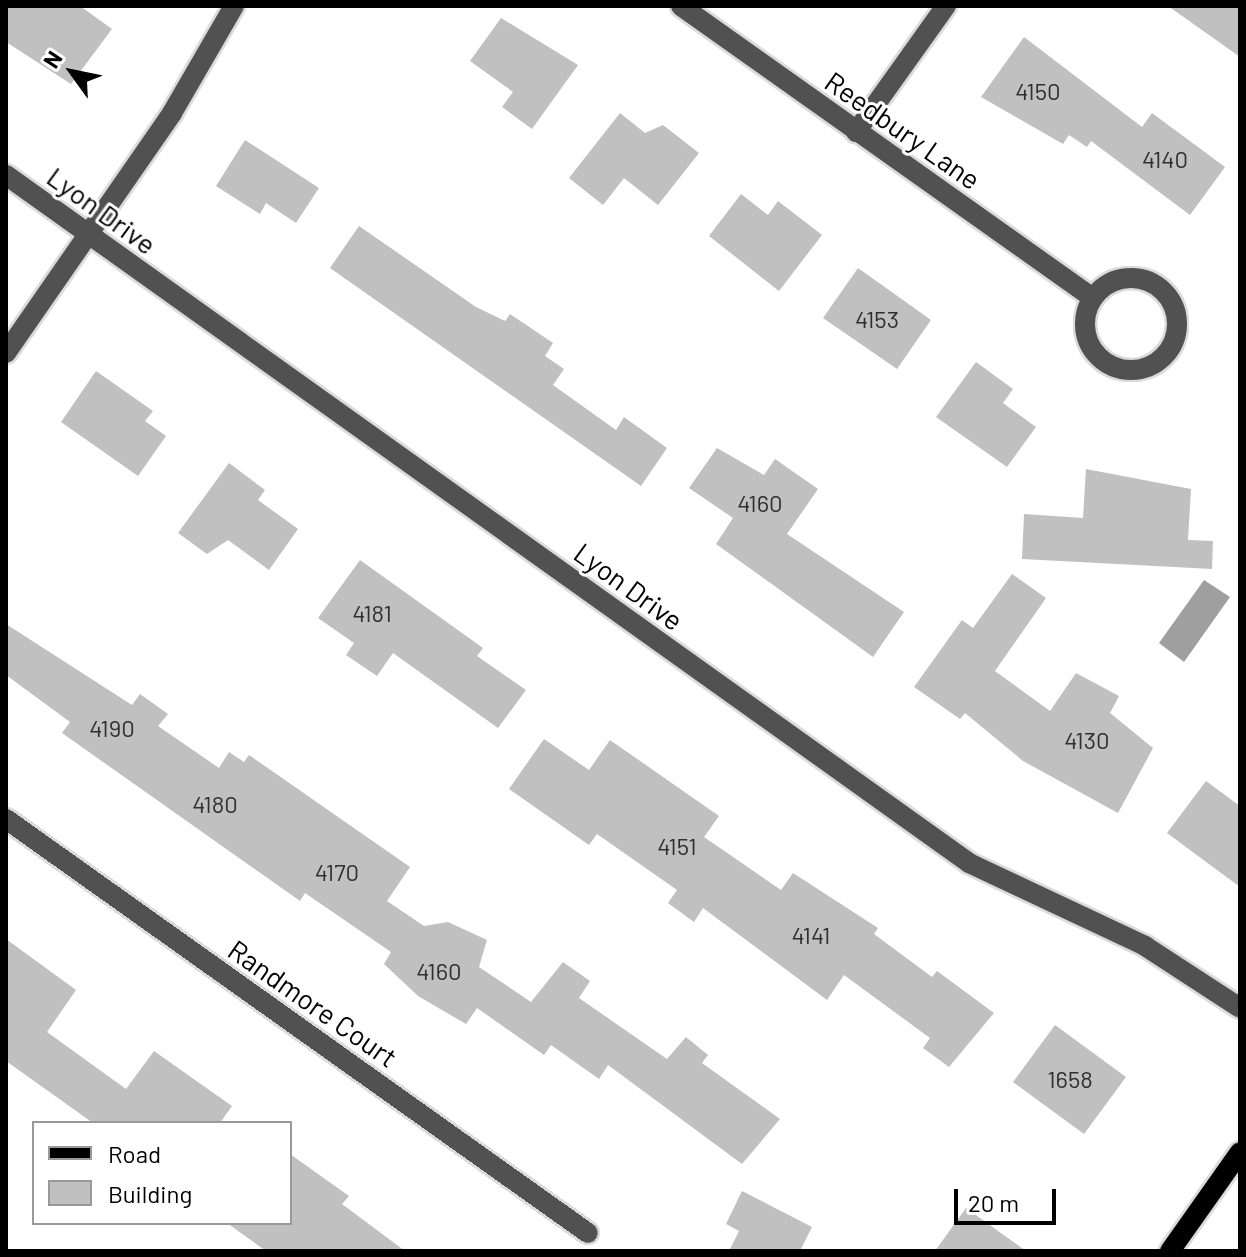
<!DOCTYPE html>
<html>
<head>
<meta charset="utf-8">
<style>
  body { margin:0 }
  #map { position:relative; width:1246px; height:1257px; overflow:hidden; background:#fff; font-family:Barlow,sans-serif }
  div>[style] { position:absolute }
  .water>* { inset:0; background:#9f9f9f }
  .building>* { inset:0; background:#c0c0c0 }
  .roads { filter:drop-shadow(2px 0 #dbdbdb) drop-shadow(-2px 0 #dbdbdb) drop-shadow(0 2px #dbdbdb) drop-shadow(0 -2px #dbdbdb) }
  .minor>* { height:20px; margin:-10px; padding:0 10px; transform-origin:10px; border-radius:10px; background:#515151 }
  .minor>.ring { margin:-10px; padding:0; box-sizing:content-box; background:none; border:20px solid #515151; border-radius:50% }
  .major>* { height:20px; margin:-10px; padding:0 10px; transform-origin:10px; border-radius:10px; background:#000 }
  span { translate:-50% -50%; white-space:nowrap; text-align:center; line-height:1.15; -webkit-text-stroke:6px #fff; paint-order:stroke }
  .number-label { font-size:24px; color:#303030 }
  .number-label span { -webkit-text-stroke-width:0 }
  .street-label { font-size:28px; color:#000 }
  .frame { position:absolute; inset:0; border:8px solid #000; pointer-events:none }
  .legend { position:absolute; left:32px; top:1121px; width:260px; height:104px; box-sizing:border-box; background:#fff; border:2px solid #999; margin:0; padding:10px 14px; list-style:none; font-size:24px; color:#000 }
  .legend li { display:flex; align-items:center; gap:16px; height:40px }
  .legend b { width:40px; border:2px solid #999 }
  .north { position:absolute; left:32px; top:32px; width:80px; height:80px; -webkit-text-stroke:6px #fff; paint-order:stroke; rotate:303deg; font-size:22px; font-weight:700; line-height:32px; text-align:center; color:#000 }
  .north::after { content:''; display:block; margin:auto; width:28px; height:36px; background:#000; clip-path:polygon(50% 0,100% 100%,50% 72%,0 100%) }
  .scale { position:absolute; left:954px; top:1189px; width:102px; height:36px; box-sizing:border-box; border:4px solid #000; border-top:0; padding-left:10px; font-size:24px; line-height:28px; white-space:nowrap; color:#000; -webkit-text-stroke:6px #fff; paint-order:stroke }
</style>
</head>
<body>
<div id="map">
  <div class="water">
    <div style="clip-path:polygon(1204px 580px,1230px 597px,1184px 662px,1159px 643px)"></div>
  </div>
  <div class="building">
    <div style="clip-path:polygon(6px 6px,80px 6px,112px 29px,71px 84px,6px 42px)"></div>
    <div style="clip-path:polygon(1168px 6px,1240px 6px,1240px 57px)"></div>
    <div style="clip-path:polygon(501px 18px,578px 65px,532px 129px,502px 107px,513px 92px,470px 61px)"></div>
    <div style="clip-path:polygon(1024px 37px,1142px 127px,1152px 113px,1225px 167px,1190px 215px,1091px 141px,1087px 147px,1069px 135px,1063px 144px,981px 97px)"></div>
    <div style="clip-path:polygon(620px 113px,645px 133px,663px 125px,699px 153px,658px 205px,624px 178px,603px 205px,569px 178px)"></div>
    <div style="clip-path:polygon(245px 140px,319px 188px,296px 223px,266px 203px,260px 214px,216px 186px)"></div>
    <div style="clip-path:polygon(741px 194px,768px 215px,778px 201px,822px 235px,779px 291px,709px 236px)"></div>
    <div style="clip-path:polygon(359px 226px,476px 307px,505px 321px,510px 314px,553px 343px,545px 356px,564px 369px,553px 385px,616px 430px,624px 417px,667px 448px,641px 486px,330px 268px)"></div>
    <div style="clip-path:polygon(858px 268px,931px 320px,897px 369px,823px 318px)"></div>
    <div style="clip-path:polygon(976px 362px,1013px 389px,1003px 403px,1036px 427px,1007px 467px,936px 417px)"></div>
    <div style="clip-path:polygon(96px 371px,153px 411px,145px 421px,166px 436px,138px 476px,61px 422px)"></div>
    <div style="clip-path:polygon(717px 448px,764px 475px,775px 459px,818px 489px,787px 534px,904px 612px,873px 657px,716px 544px,733px 518px,689px 488px)"></div>
    <div style="clip-path:polygon(229px 463px,265px 490px,258px 500px,298px 529px,269px 570px,228px 540px,207px 554px,178px 533px)"></div>
    <div style="clip-path:polygon(1086px 469px,1191px 489px,1188px 540px,1213px 541px,1212px 569px,1022px 559px,1024px 514px,1083px 518px)"></div>
    <div style="clip-path:polygon(360px 560px,483px 648px,477px 656px,526px 690px,498px 728px,393px 653px,377px 676px,346px 655px,354px 643px,318px 618px)"></div>
    <div style="clip-path:polygon(1012px 574px,1046px 598px,995px 671px,1050px 711px,1076px 673px,1119px 696px,1110px 713px,1153px 748px,1118px 813px,1023px 761px,965px 713px,960px 719px,914px 687px,962px 620px,973px 628px)"></div>
    <div style="clip-path:polygon(6px 624px,132px 705px,140px 694px,168px 714px,158px 726px,219px 768px,229px 752px,244px 762px,249px 755px,410px 867px,387px 901px,424px 926px,448px 922px,487px 940px,479px 967px,531px 1002px,563px 962px,590px 981px,579px 998px,667px 1059px,686px 1037px,708px 1055px,702px 1063px,780px 1119px,742px 1164px,608px 1065px,599px 1079px,551px 1045px,544px 1055px,477px 1008px,466px 1024px,418px 996px,384px 964px,391px 952px,305px 893px,300px 901px,62px 733px,70px 722px,6px 675px)"></div>
    <div style="clip-path:polygon(544px 739px,589px 770px,610px 740px,719px 816px,704px 837px,781px 890px,793px 873px,878px 928px,874px 934px,932px 977px,937px 971px,994px 1013px,949px 1067px,923px 1048px,930px 1038px,844px 975px,827px 1000px,703px 908px,694px 922px,668px 903px,677px 890px,597px 834px,589px 845px,509px 789px)"></div>
    <div style="clip-path:polygon(1206px 781px,1240px 806px,1240px 887px,1167px 833px)"></div>
    <div style="clip-path:polygon(6px 939px,76px 990px,47px 1032px,126px 1089px,154px 1051px,232px 1106px,220px 1123px,93px 1123px,6px 1061px)"></div>
    <div style="clip-path:polygon(1055px 1025px,1126px 1077px,1084px 1134px,1013px 1082px)"></div>
    <div style="clip-path:polygon(290px 1154px,349px 1196px,342px 1204px,405px 1251px,266px 1251px,227px 1223px,290px 1223px)"></div>
    <div style="clip-path:polygon(742px 1191px,812px 1227px,800px 1251px,729px 1251px,739px 1231px,726px 1224px)"></div>
    <div style="clip-path:polygon(966px 1208px,1026px 1251px,935px 1251px)"></div>
  </div>
  <div class="roads">
    <div class="minor">
      <div style="left:681px;top:6px;width:505px;rotate:35.33deg"></div>
      <div style="left:856px;top:132px;width:155px;rotate:-54.5deg"></div>
      <div style="left:6px;top:175px;width:1184px;rotate:35.54deg"></div>
      <div style="left:969px;top:863px;width:195px;rotate:25.2deg"></div>
      <div style="left:1145px;top:946px;width:113px;rotate:33.1deg"></div>
      <div class="ring" style="left:1085px;top:278px;width:72px;height:72px"></div>
      <div style="left:6px;top:353px;width:292px;rotate:-55.3deg"></div>
      <div style="left:172px;top:113px;width:124px;rotate:-59.9deg"></div>
      <div style="left:6px;top:819px;width:714px;rotate:35.43deg"></div>
    </div>
    <div class="major">
      <div style="left:1170px;top:1251px;width:121px;rotate:-54.7deg"></div>
    </div>
  </div>
  <div class="number-label">
    <span style="left:1038px;top:91px">4150</span>
    <span style="left:1165px;top:159px">4140</span>
    <span style="left:877px;top:319px">4153</span>
    <span style="left:760px;top:503px">4160</span>
    <span style="left:372px;top:613px">4181</span>
    <span style="left:112px;top:728px">4190</span>
    <span style="left:1087px;top:740px">4130</span>
    <span style="left:215px;top:804px">4180</span>
    <span style="left:677px;top:846px">4151</span>
    <span style="left:337px;top:872px">4170</span>
    <span style="left:811px;top:935px">4141</span>
    <span style="left:439px;top:971px">4160</span>
    <span style="left:1070px;top:1079px">1658</span>
  </div>
  <div class="street-label">
    <span style="left:903px;top:130px;rotate:35deg">Reedbury Lane</span>
    <span style="left:102px;top:210px;rotate:36deg">Lyon Drive</span>
    <span style="left:629px;top:586px;rotate:36deg">Lyon Drive</span>
    <span style="left:313px;top:1003px;rotate:35deg">Randmore Court</span>
  </div>
  <div class="frame"></div>
  <ul class="legend">
  <li><b style="height:10px;background:#000"></b>Road</li>
  <li><b style="height:22px;background:#c0c0c0"></b>Building</li>
  </ul>
  <div class="north">N</div>
  <div class="scale">20 m</div>
</div>
</body>
</html>
